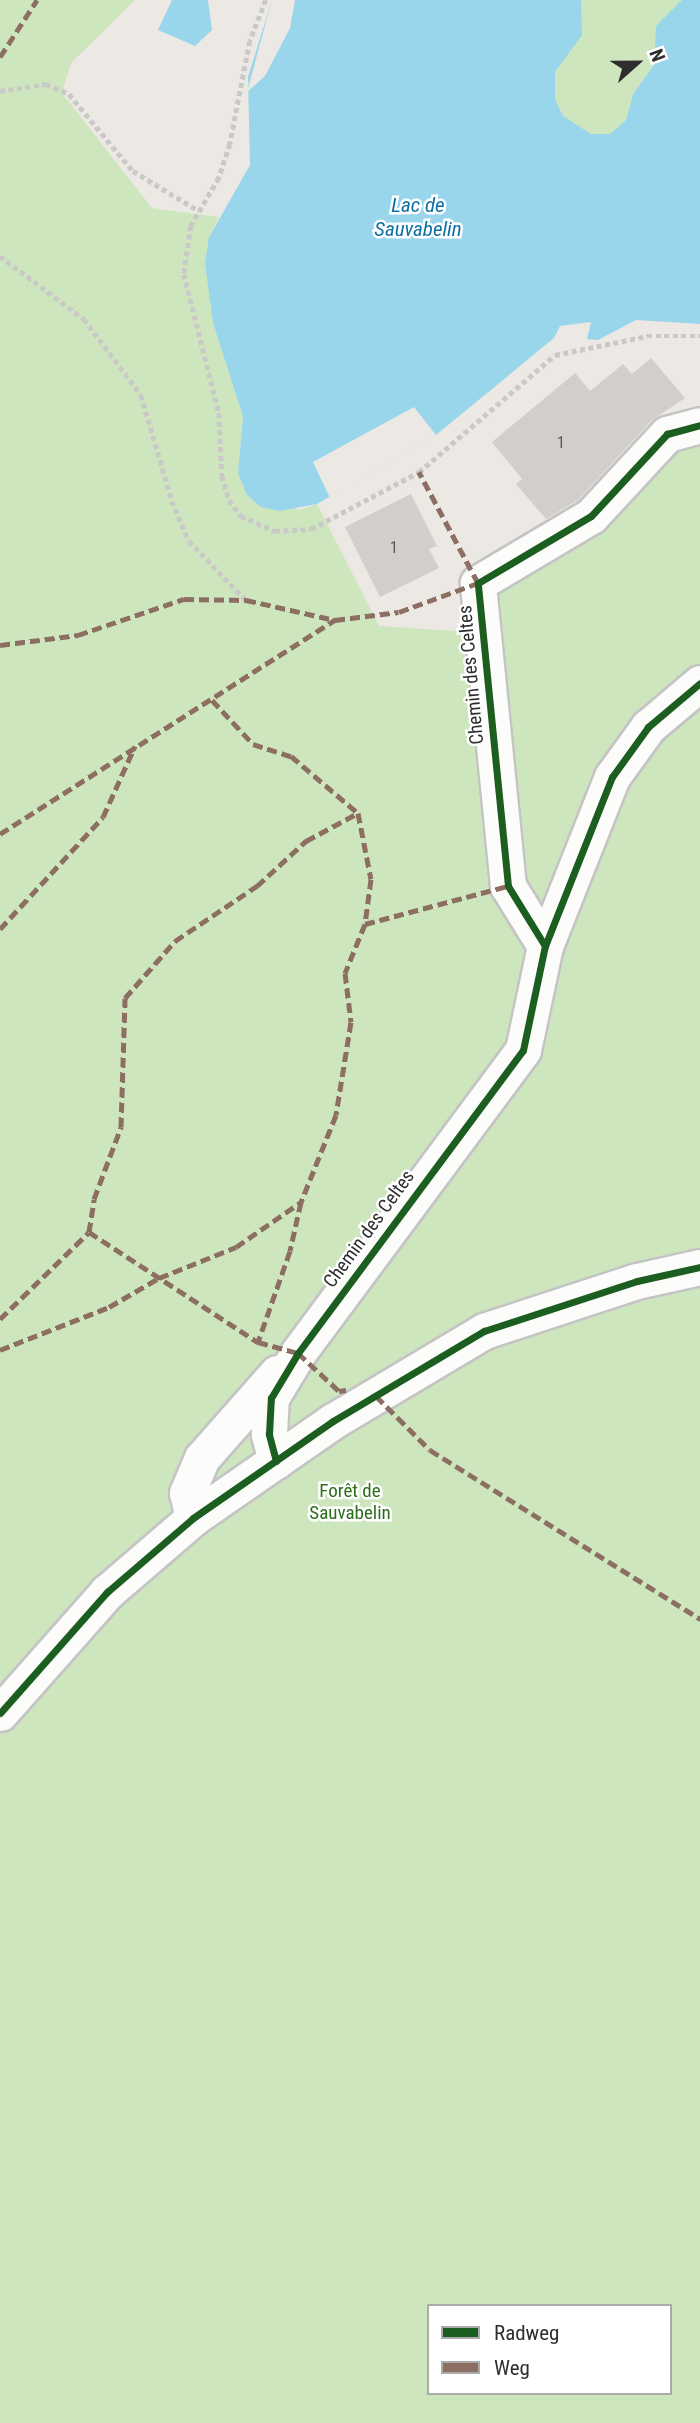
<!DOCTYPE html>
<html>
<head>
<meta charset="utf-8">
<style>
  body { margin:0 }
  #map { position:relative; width:700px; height:2423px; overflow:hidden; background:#ece8e4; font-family:"Roboto Condensed",sans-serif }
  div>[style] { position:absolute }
  .green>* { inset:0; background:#cee6be }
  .water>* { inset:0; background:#99d6ec }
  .pier>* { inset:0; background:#ece8e4 }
  .building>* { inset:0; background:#d1cecb }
  .path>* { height:4.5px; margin-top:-2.25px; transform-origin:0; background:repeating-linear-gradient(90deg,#c9c9c8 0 5px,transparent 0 8.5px) }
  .roads { filter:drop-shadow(2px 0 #c5c4c5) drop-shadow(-2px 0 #c5c4c5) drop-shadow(0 2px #c5c4c5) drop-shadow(0 -2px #c5c4c5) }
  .street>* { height:35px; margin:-17.5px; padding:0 17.5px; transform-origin:17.5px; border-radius:17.5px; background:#fcfcfb }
  .quiet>* { height:5px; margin-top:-2.5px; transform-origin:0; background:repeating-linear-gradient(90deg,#8d6e63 0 10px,transparent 0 15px) }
  .cycleway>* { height:7px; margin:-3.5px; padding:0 3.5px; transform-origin:3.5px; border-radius:3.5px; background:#1b5e20 }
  span { translate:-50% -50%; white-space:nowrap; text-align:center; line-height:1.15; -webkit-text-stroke:5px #fff; paint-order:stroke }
  .number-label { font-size:16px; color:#585857 }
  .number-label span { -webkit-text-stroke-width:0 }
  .street-label { font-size:19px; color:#2e2e2e }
  .park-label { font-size:19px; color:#2c6e1b }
  .water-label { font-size:21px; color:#0d6fa3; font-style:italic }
  .legend { position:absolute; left:427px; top:2304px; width:245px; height:91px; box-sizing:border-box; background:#fff; border:2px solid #ababab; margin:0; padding:9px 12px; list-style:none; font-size:21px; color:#2e2e2e }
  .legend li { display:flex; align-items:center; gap:14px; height:35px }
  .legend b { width:35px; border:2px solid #ababab }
  .north { position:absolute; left:602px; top:28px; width:70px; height:70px; -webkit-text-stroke:5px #fff; paint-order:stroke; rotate:69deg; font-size:19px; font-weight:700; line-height:28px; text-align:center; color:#2e2e2e }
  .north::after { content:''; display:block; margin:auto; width:24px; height:32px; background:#2e2e2e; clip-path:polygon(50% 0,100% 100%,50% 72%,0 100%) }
</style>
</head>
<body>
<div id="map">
  <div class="green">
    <div style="clip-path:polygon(evenodd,0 0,135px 0,71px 63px,62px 93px,152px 208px,219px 217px,209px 237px,213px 323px,243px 417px,238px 473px,299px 510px,317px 504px,379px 626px,455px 631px,492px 644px,495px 601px,505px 582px,600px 529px,677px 446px,700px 440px,700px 2423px,0 2423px,0 0,429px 2306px,670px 2306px,670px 2393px,429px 2393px,429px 2306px)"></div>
    <div style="clip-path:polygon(581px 0,682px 0,655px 38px,654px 65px,633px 94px,626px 120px,610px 134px,591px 134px,578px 128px,563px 116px,555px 99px,555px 72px,564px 56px)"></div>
  </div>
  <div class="water">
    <div style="clip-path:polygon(172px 0,208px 0,212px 30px,195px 46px,158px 30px)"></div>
    <div style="clip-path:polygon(272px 0,581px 0,582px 35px,555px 72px,555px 99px,563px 116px,591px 134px,610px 134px,626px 120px,633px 94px,654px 65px,656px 26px,682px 0,700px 0,700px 324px,636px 320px,598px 340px,587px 339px,591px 322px,560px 326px,554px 338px,436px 435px,317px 504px,279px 511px,261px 507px,247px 495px,238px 473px,243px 417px,213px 323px,205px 263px,209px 237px,250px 165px,248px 77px)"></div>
  </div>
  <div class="pier">
    <div style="clip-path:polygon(272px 0,295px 0,290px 28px,265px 76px,247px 92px)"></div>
    <div style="clip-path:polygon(414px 407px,436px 435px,330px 498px,313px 462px)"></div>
  </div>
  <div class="building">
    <div style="clip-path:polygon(651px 358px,685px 398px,652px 420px,578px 500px,546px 519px,516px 484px,522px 479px,492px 442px,575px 373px,590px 391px,623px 364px,632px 374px)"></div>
    <div style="clip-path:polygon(411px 494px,437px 546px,429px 549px,439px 568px,380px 597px,345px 527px)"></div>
  </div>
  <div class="path">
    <div style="left:266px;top:0;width:44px;rotate:111.3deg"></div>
    <div style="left:250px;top:41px;width:105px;rotate:101deg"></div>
    <div style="left:230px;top:144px;width:36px;rotate:108deg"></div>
    <div style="left:219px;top:178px;width:56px;rotate:120.3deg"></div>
    <div style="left:191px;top:226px;width:49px;rotate:98.3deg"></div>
    <div style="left:184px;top:274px;width:143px;rotate:75.9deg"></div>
    <div style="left:219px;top:413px;width:63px;rotate:87.3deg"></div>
    <div style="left:222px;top:476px;width:25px;rotate:74deg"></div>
    <div style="left:229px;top:500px;width:20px;rotate:53deg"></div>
    <div style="left:241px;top:516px;width:37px;rotate:24deg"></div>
    <div style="left:275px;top:531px;width:36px;rotate:-3deg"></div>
    <div style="left:311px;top:529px;width:122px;rotate:-27.8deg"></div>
    <div style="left:419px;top:472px;width:179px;rotate:-40.7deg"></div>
    <div style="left:555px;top:355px;width:94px;rotate:-11.7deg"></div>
    <div style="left:647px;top:336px;width:53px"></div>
    <div style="left:0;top:91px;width:47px;rotate:-8.7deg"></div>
    <div style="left:46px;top:84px;width:25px;rotate:23deg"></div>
    <div style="left:69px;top:94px;width:100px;rotate:50.3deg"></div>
    <div style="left:133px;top:171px;width:77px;rotate:31.2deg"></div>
    <div style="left:0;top:256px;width:105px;rotate:36.9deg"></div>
    <div style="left:84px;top:319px;width:95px;rotate:53.1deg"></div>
    <div style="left:141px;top:395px;width:110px;rotate:73.7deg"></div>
    <div style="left:172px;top:501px;width:43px;rotate:67deg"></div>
    <div style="left:189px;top:541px;width:82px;rotate:46deg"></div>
  </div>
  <div class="roads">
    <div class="street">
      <div style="left:545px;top:946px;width:70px;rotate:-121.7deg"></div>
      <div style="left:508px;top:886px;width:304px;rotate:-95.7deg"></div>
      <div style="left:478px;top:583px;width:131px;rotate:-30.7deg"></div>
      <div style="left:591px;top:516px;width:112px;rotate:-47.2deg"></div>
      <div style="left:667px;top:434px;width:34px;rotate:-15deg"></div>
      <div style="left:276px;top:1461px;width:28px;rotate:-105deg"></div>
      <div style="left:269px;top:1434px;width:36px;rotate:-87deg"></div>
      <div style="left:271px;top:1398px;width:52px;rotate:-59deg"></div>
      <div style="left:298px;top:1353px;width:377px;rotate:-53.4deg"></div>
      <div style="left:523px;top:1050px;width:106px;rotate:-78.1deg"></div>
      <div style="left:545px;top:946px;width:182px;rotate:-68.4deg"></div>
      <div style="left:612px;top:777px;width:62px;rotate:-54.2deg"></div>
      <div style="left:648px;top:727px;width:68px;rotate:-40.2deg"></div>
      <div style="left:193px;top:1518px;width:26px;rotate:-103deg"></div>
      <div style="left:187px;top:1493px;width:38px;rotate:-67deg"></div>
      <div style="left:202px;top:1458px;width:113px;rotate:-48.6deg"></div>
      <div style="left:0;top:1713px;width:162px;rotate:-48.5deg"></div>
      <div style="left:107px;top:1592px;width:113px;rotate:-40.7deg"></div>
      <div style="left:193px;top:1518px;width:170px;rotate:-34.7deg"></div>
      <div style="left:333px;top:1421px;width:176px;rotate:-30.8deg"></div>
      <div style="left:484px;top:1331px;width:161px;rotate:-18.1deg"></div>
      <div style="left:637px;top:1281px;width:65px;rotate:-12.5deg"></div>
    </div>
  </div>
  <div class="quiet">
    <div style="left:0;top:57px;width:68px;rotate:-57deg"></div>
    <div style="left:0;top:645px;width:79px;rotate:-7.3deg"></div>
    <div style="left:78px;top:635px;width:112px;rotate:-18.8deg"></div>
    <div style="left:184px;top:599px;width:62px;rotate:0.9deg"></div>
    <div style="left:246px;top:600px;width:91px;rotate:12.7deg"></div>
    <div style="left:335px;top:620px;width:64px;rotate:-7.1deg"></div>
    <div style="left:399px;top:612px;width:84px;rotate:-20.2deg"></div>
    <div style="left:478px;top:583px;width:126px;rotate:-118deg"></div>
    <div style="left:212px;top:700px;width:60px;rotate:47deg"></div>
    <div style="left:253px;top:744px;width:40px;rotate:18deg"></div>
    <div style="left:291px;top:756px;width:88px;rotate:40.4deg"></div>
    <div style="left:358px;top:813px;width:67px;rotate:78.9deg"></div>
    <div style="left:371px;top:879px;width:45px;rotate:97.6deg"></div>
    <div style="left:365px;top:924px;width:53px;rotate:112.2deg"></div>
    <div style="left:345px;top:973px;width:49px;rotate:83deg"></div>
    <div style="left:351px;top:1022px;width:94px;rotate:99.2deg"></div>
    <div style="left:336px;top:1115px;width:94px;rotate:111.9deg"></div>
    <div style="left:301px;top:1202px;width:50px;rotate:102.7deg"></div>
    <div style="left:290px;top:1251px;width:96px;rotate:109.4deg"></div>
    <div style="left:258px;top:1342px;width:41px;rotate:15.4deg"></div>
    <div style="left:298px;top:1353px;width:56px;rotate:42.8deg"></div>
    <div style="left:339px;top:1391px;width:7px;rotate:-8deg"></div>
    <div style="left:0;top:834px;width:398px;rotate:-32.6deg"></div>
    <div style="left:365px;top:924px;width:148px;rotate:-14.9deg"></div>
    <div style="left:0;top:929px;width:152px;rotate:-47.4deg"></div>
    <div style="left:103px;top:817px;width:78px;rotate:-65.7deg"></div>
    <div style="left:89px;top:1232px;width:202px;rotate:33.1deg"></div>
    <div style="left:0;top:1319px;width:124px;rotate:-44.3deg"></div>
    <div style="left:89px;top:1232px;width:33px;rotate:-81deg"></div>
    <div style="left:94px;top:1199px;width:77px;rotate:-69.4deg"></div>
    <div style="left:121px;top:1127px;width:129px;rotate:-88.2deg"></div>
    <div style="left:125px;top:998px;width:76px;rotate:-48.7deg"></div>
    <div style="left:175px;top:941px;width:99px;rotate:-33.9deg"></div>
    <div style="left:257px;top:886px;width:67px;rotate:-42.6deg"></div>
    <div style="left:306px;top:841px;width:59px;rotate:-28.3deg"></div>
    <div style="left:0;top:1350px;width:117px;rotate:-21.5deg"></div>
    <div style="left:109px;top:1307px;width:58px;rotate:-30.1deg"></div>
    <div style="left:159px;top:1278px;width:83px;rotate:-21.9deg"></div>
    <div style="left:236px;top:1247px;width:79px;rotate:-34.7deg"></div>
    <div style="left:376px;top:1396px;width:76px;rotate:45deg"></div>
    <div style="left:430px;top:1450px;width:319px;rotate:32deg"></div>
  </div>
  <div class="cycleway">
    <div style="left:545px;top:946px;width:70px;rotate:-121.7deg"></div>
    <div style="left:508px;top:886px;width:304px;rotate:-95.7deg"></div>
    <div style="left:478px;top:583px;width:131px;rotate:-30.7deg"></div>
    <div style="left:591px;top:516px;width:112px;rotate:-47.2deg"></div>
    <div style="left:667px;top:434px;width:34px;rotate:-15deg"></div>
    <div style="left:276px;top:1461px;width:28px;rotate:-105deg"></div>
    <div style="left:269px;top:1434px;width:36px;rotate:-87deg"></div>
    <div style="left:271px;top:1398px;width:52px;rotate:-59deg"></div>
    <div style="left:298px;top:1353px;width:377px;rotate:-53.4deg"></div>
    <div style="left:523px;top:1050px;width:106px;rotate:-78.1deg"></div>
    <div style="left:545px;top:946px;width:182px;rotate:-68.4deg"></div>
    <div style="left:612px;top:777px;width:62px;rotate:-54.2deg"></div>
    <div style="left:648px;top:727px;width:68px;rotate:-40.2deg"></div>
    <div style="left:0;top:1713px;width:162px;rotate:-48.5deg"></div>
    <div style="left:107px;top:1592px;width:113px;rotate:-40.7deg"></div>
    <div style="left:193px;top:1518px;width:170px;rotate:-34.7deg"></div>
    <div style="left:333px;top:1421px;width:176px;rotate:-30.8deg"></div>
    <div style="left:484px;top:1331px;width:161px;rotate:-18.1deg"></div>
    <div style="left:637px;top:1281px;width:65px;rotate:-12.5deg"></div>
  </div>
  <div class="number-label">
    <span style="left:561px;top:443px">1</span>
    <span style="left:394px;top:548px">1</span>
  </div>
  <div class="street-label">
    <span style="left:471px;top:675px;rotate:-95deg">Chemin des Celtes</span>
    <span style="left:369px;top:1229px;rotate:-54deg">Chemin des Celtes</span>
  </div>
  <div class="park-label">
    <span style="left:350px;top:1502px">Forêt de<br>Sauvabelin</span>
  </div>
  <div class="water-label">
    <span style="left:418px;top:217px">Lac de<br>Sauvabelin</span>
  </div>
  <ul class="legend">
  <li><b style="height:9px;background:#1b5e20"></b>Radweg</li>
  <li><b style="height:9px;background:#8d6e63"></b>Weg</li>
  </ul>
  <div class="north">N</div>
</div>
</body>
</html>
